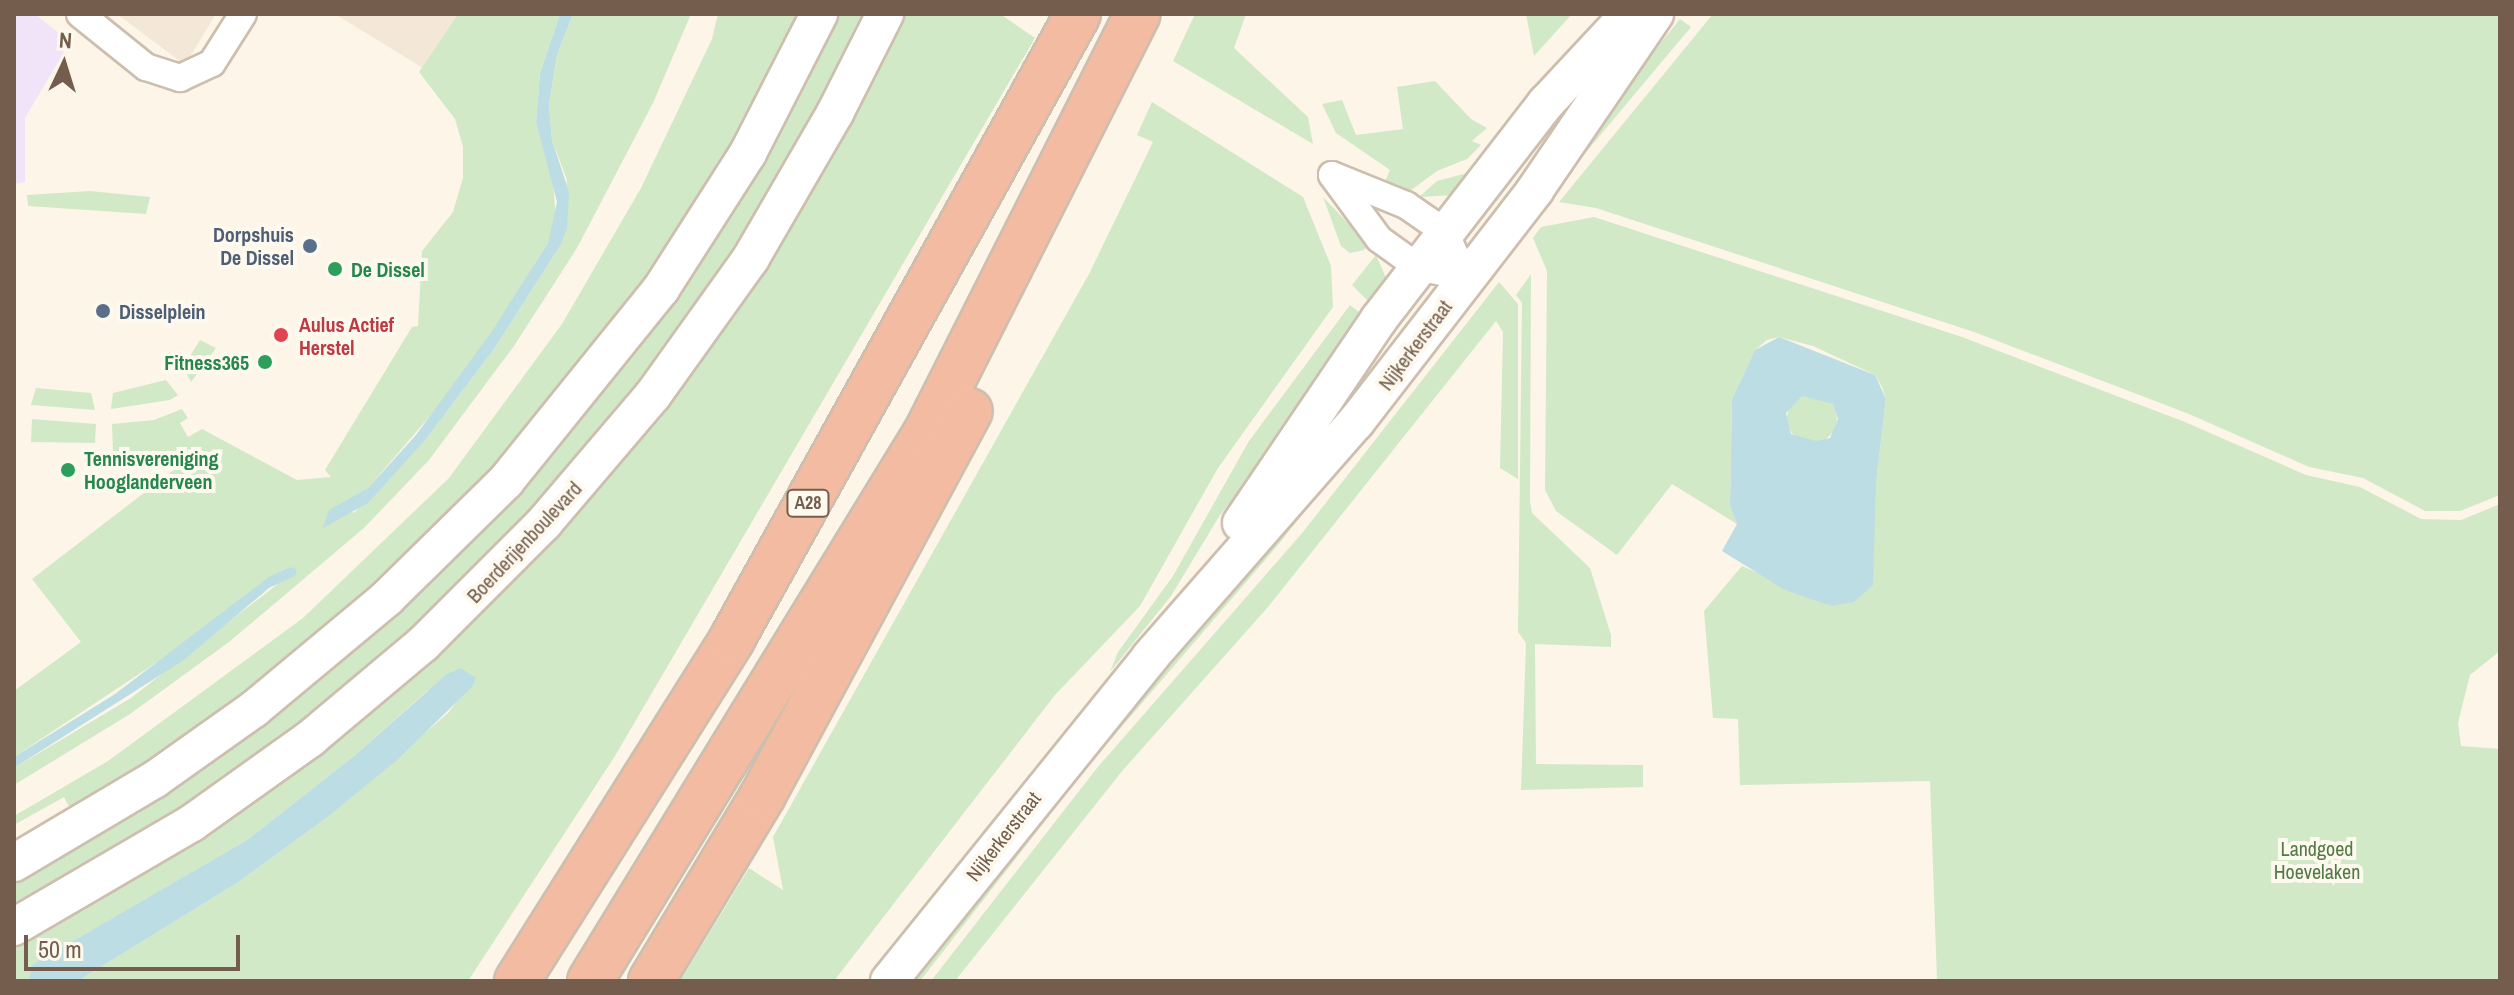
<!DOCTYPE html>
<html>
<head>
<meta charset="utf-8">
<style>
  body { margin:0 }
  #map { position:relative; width:2514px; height:995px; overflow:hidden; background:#fcf5e8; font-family:"Archivo Narrow",sans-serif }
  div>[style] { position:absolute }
  .residential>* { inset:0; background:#f3e8d7 }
  .education>* { inset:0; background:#f2e4f8 }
  .green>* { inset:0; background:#d2e9c7 }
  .round { border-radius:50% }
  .water>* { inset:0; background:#bddde5 }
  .roads { filter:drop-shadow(2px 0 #cdbeae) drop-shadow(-2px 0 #cdbeae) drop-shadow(0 2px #cdbeae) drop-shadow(0 -2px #cdbeae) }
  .minor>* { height:26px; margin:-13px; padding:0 13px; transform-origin:13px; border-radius:13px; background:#fff }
  .secondary>* { height:36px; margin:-18px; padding:0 18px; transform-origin:18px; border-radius:18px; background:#fff }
  .motorway>* { height:44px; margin:-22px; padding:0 22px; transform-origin:22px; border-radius:22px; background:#f3bca2 }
  .dots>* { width:22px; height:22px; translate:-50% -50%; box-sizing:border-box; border:4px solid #fef9ee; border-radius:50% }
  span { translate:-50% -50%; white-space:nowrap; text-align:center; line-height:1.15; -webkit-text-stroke:8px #fef9ee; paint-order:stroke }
  .shield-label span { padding:2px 6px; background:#fef9ee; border:2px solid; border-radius:6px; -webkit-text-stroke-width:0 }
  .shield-label { font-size:18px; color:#755d4d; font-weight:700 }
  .service-label { font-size:20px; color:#4e5e75; font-weight:700 }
  .right { translate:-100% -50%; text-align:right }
  .left { translate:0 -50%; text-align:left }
  .leisure-label { font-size:20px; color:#27864d; font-weight:700 }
  .health-label { font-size:20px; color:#be3a42; font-weight:700 }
  .street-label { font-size:20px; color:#755d4d }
  .park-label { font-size:20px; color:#527a45 }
  .frame { position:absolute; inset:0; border:16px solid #755d4d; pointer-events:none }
  .north { position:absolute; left:24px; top:24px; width:80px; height:80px; -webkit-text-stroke:6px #fef9ee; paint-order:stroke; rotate:4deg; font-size:22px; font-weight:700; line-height:32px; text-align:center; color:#755d4d }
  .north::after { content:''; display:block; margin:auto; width:28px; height:36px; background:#755d4d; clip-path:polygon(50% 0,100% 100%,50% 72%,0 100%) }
  .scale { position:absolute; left:24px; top:935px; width:216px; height:36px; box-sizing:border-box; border:4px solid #755d4d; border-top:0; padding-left:10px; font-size:24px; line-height:28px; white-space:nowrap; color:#755d4d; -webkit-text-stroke:6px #fef9ee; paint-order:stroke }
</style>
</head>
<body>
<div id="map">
  <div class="residential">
    <div style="clip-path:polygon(117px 14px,216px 14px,185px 65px)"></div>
    <div style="clip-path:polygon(335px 14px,499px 14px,449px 84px)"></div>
  </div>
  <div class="education">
    <div style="clip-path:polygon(14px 14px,35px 14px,70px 42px,25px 118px,25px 182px,14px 184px)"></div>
  </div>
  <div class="green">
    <div style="clip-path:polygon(458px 14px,560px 14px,540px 73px,536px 122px,553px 181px,556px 221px,548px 243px,493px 331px,435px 410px,368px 488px,341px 504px,354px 513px,427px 438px,494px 349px,560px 246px,567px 180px,552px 140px,549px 105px,557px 55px,573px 14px,691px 14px,653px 103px,577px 248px,514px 346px,429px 460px,364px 528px,229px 642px,130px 714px,14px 785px,14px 768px,131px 698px,297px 569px,14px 757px,14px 691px,81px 642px,32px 579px,192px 456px,113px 452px,112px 424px,154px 420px,182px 409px,188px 418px,180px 423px,188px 437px,202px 429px,297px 480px,331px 477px,325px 470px,412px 327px,418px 326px,422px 251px,453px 212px,463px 178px,463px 147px,455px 119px,419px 72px)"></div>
    <div style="clip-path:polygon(718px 14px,812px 14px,730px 169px,527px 446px,242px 709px,71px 810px,64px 797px,14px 825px,14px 816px,108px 761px,303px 618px,449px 478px,562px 324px,641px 188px,712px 39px)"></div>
    <div style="clip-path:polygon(829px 14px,877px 14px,787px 184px,594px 455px,306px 732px,14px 919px,14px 872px,43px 856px,513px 484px)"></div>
    <div style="clip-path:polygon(894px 14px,1000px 14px,1035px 38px,615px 756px,468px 981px,78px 981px,237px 883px,325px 819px,448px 713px,475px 678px,427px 691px,354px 756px,247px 840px,33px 965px,29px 981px,14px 981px,14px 937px,70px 906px,549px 528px)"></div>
    <div style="clip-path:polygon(1195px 14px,1246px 14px,1234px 48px,1308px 117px,1313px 144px,1173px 61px)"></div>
    <div style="clip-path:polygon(1526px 14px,1572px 14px,1534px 56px)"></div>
    <div style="clip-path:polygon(1713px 14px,2500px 14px,2500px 495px,2460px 511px,2425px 511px,2363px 478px,2309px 467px,2189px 414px,1974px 332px,1596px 208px,1559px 202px)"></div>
    <div style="clip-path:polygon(1680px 19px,1691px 27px,1550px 195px,1610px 105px)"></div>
    <div style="clip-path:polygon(1435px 81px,1471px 119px,1487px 128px,1472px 141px,1481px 145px,1467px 159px,1437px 171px,1406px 194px,1384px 184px,1390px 170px,1336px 133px,1322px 104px,1342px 100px,1356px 135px,1403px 129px,1397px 87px)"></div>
    <div style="clip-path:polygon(1152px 102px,1303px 197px,1331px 266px,1333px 307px,1218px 468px,1140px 606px,1055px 695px,834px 981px,680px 981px,749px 868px,783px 890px,773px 837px,1089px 274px,1153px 142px,1137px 135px)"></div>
    <div style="clip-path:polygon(1483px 158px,1455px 195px,1419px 197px,1437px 181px,1464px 174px)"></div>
    <div style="clip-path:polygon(90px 191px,150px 197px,146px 214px,28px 206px,27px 195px)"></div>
    <div style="clip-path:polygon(1323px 197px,1369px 245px,1364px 250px,1350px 253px,1341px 246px)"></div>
    <div style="clip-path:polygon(1594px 217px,1962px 337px,2185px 422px,2306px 475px,2360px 487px,2421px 519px,2461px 520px,2500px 504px,2500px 651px,2470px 675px,2458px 723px,2461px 746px,2500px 749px,2500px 981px,1937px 981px,1930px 781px,1740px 785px,1738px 719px,1713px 718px,1704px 611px,1742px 566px,1831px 606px,1876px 483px,1886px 399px,1882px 387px,1875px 375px,1813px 346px,1779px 337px,1767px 340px,1755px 350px,1732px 399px,1730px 506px,1737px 524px,1672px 484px,1617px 555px,1556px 511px,1545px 490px,1547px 271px,1533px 238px,1541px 227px)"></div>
    <div style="clip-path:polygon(1376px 255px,1387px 280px,1375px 308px,1352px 285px)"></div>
    <div style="clip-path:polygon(1531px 274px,1530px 502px,1532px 513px,1590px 568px,1611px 635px,1611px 647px,1535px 644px,1536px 764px,1643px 765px,1643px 787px,1521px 790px,1526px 643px,1518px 632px,1522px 303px,1516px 295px)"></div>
    <div style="clip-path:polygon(1499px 282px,1518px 304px,1518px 479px,1500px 468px,1503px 332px,1496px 321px,1268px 607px,1123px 770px,955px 981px,931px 981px,1097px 768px,1303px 532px)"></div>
    <div style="clip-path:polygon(1350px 305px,1368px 319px,1317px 395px,1220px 515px,1171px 596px,1110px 672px,1118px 652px,1173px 576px,1249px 441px)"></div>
    <div style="clip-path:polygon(200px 340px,216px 348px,191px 382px,183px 367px)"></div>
    <div style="clip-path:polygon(1423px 362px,1278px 545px,1093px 760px,920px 981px,910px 981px,1086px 756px)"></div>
    <div style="clip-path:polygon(166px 380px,178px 395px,170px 400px,111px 409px,113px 393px)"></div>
    <div style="clip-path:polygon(36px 388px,91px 393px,95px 410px,31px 405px)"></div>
    <div class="round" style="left:1787px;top:393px;width:50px;height:50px"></div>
    <div style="clip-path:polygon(32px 419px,96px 424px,95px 443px,31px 442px)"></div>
  </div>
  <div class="water">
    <div style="clip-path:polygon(560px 14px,573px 14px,557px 55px,549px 105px,552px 140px,569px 192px,567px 229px,560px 246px,494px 349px,427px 438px,368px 503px,323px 528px,329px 510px,368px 488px,416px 435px,492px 331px,548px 243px,557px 202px,536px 122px,540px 73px)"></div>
    <div style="clip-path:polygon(evenodd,1779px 337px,1875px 375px,1886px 399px,1876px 483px,1873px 585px,1854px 602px,1831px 606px,1785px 590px,1722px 551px,1737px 524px,1730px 506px,1732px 399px,1755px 350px,1779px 337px,1802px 396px,1833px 404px,1838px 419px,1830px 438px,1816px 441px,1791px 434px,1786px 413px,1802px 396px)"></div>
    <div style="clip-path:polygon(291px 567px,297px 570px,295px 576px,269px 588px,184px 660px,14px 768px,14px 757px,115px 694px,270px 576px)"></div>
    <div style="clip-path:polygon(461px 668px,476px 678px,472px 687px,396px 761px,325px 819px,237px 883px,78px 981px,29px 981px,32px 965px,247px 840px,354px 756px,447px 674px)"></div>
  </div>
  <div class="roads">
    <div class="minor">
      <div style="left:80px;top:14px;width:85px;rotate:38.8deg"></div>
      <div style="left:146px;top:67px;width:36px;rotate:18deg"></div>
      <div style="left:180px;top:78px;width:35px;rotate:-25deg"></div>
      <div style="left:212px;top:63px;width:58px;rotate:-57.7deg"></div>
      <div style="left:1332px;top:175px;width:80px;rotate:22.1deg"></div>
      <div style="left:1406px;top:205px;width:47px;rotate:34.7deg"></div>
      <div style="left:1445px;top:232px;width:49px;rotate:66deg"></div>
      <div style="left:1332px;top:175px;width:79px;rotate:53.7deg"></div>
      <div style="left:1379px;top:239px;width:48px;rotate:35.7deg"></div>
      <div style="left:1418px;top:267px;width:48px;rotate:12deg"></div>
    </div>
    <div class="secondary">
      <div style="left:1241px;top:523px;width:246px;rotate:-55.9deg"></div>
      <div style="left:1379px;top:319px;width:273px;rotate:-52.3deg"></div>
      <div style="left:1546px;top:103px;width:122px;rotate:-47deg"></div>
      <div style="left:14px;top:863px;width:163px;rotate:-30.7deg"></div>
      <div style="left:154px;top:780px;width:123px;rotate:-35.4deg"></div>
      <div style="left:254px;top:709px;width:173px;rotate:-39.8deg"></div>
      <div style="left:387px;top:598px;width:167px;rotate:-44.5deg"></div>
      <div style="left:506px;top:481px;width:247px;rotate:-51.1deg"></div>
      <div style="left:661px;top:289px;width:161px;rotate:-57.4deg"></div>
      <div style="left:748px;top:153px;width:156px;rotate:-62.9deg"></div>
      <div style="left:14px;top:927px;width:206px;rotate:-30.3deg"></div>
      <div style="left:192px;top:823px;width:146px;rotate:-35.5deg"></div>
      <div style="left:311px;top:738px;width:146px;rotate:-40deg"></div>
      <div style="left:423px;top:644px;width:171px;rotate:-45deg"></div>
      <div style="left:544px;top:523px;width:168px;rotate:-49.6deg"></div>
      <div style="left:653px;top:395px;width:168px;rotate:-54.4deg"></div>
      <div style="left:751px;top:258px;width:168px;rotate:-59.9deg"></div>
      <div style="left:835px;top:113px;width:111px;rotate:-63.2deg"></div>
      <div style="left:889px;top:981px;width:416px;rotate:-51.1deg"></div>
      <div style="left:1150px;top:657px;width:313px;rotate:-48.8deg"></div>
      <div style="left:1356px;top:422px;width:293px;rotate:-52.3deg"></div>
      <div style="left:1535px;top:190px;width:213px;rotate:-55.7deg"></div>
    </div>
    <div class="motorway">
      <div style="left:517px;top:981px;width:404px;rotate:-57.8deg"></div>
      <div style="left:732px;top:639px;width:714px;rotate:-61.03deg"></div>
      <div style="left:590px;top:981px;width:645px;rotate:-58.5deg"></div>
      <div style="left:927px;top:431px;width:467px;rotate:-63.2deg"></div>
      <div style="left:651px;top:981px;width:217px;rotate:-58.9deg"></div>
      <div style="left:763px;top:795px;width:436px;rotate:-61.7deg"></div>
    </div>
  </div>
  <div class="dots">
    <div style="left:310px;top:246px;background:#5c6f8a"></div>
    <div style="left:335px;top:269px;background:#2e9e5b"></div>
    <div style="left:103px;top:311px;background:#5c6f8a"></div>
    <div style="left:281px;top:335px;background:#e0444e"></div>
    <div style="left:265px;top:362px;background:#2e9e5b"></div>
    <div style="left:68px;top:470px;background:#2e9e5b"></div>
  </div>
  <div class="shield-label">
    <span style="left:808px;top:503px">A28</span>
  </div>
  <div class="service-label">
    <span class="right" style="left:294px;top:246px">Dorpshuis<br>De Dissel</span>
    <span class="left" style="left:119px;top:311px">Disselplein</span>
  </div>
  <div class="leisure-label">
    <span class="left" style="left:351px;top:269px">De Dissel</span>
    <span class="right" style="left:249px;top:362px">Fitness365</span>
    <span class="left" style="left:84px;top:470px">Tennisvereniging<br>Hooglanderveen</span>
  </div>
  <div class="health-label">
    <span class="left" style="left:299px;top:336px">Aulus Actief<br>Herstel</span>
  </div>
  <div class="street-label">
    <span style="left:1415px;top:345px;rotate:-53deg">Nijkerkerstraat</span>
    <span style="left:524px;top:542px;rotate:-47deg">Boerderijenboulevard</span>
    <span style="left:1003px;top:836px;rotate:-52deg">Nijkerkerstraat</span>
  </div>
  <div class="park-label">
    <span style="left:2317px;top:860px">Landgoed<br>Hoevelaken</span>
  </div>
  <div class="frame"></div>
  <div class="north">N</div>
  <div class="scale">50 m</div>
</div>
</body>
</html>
